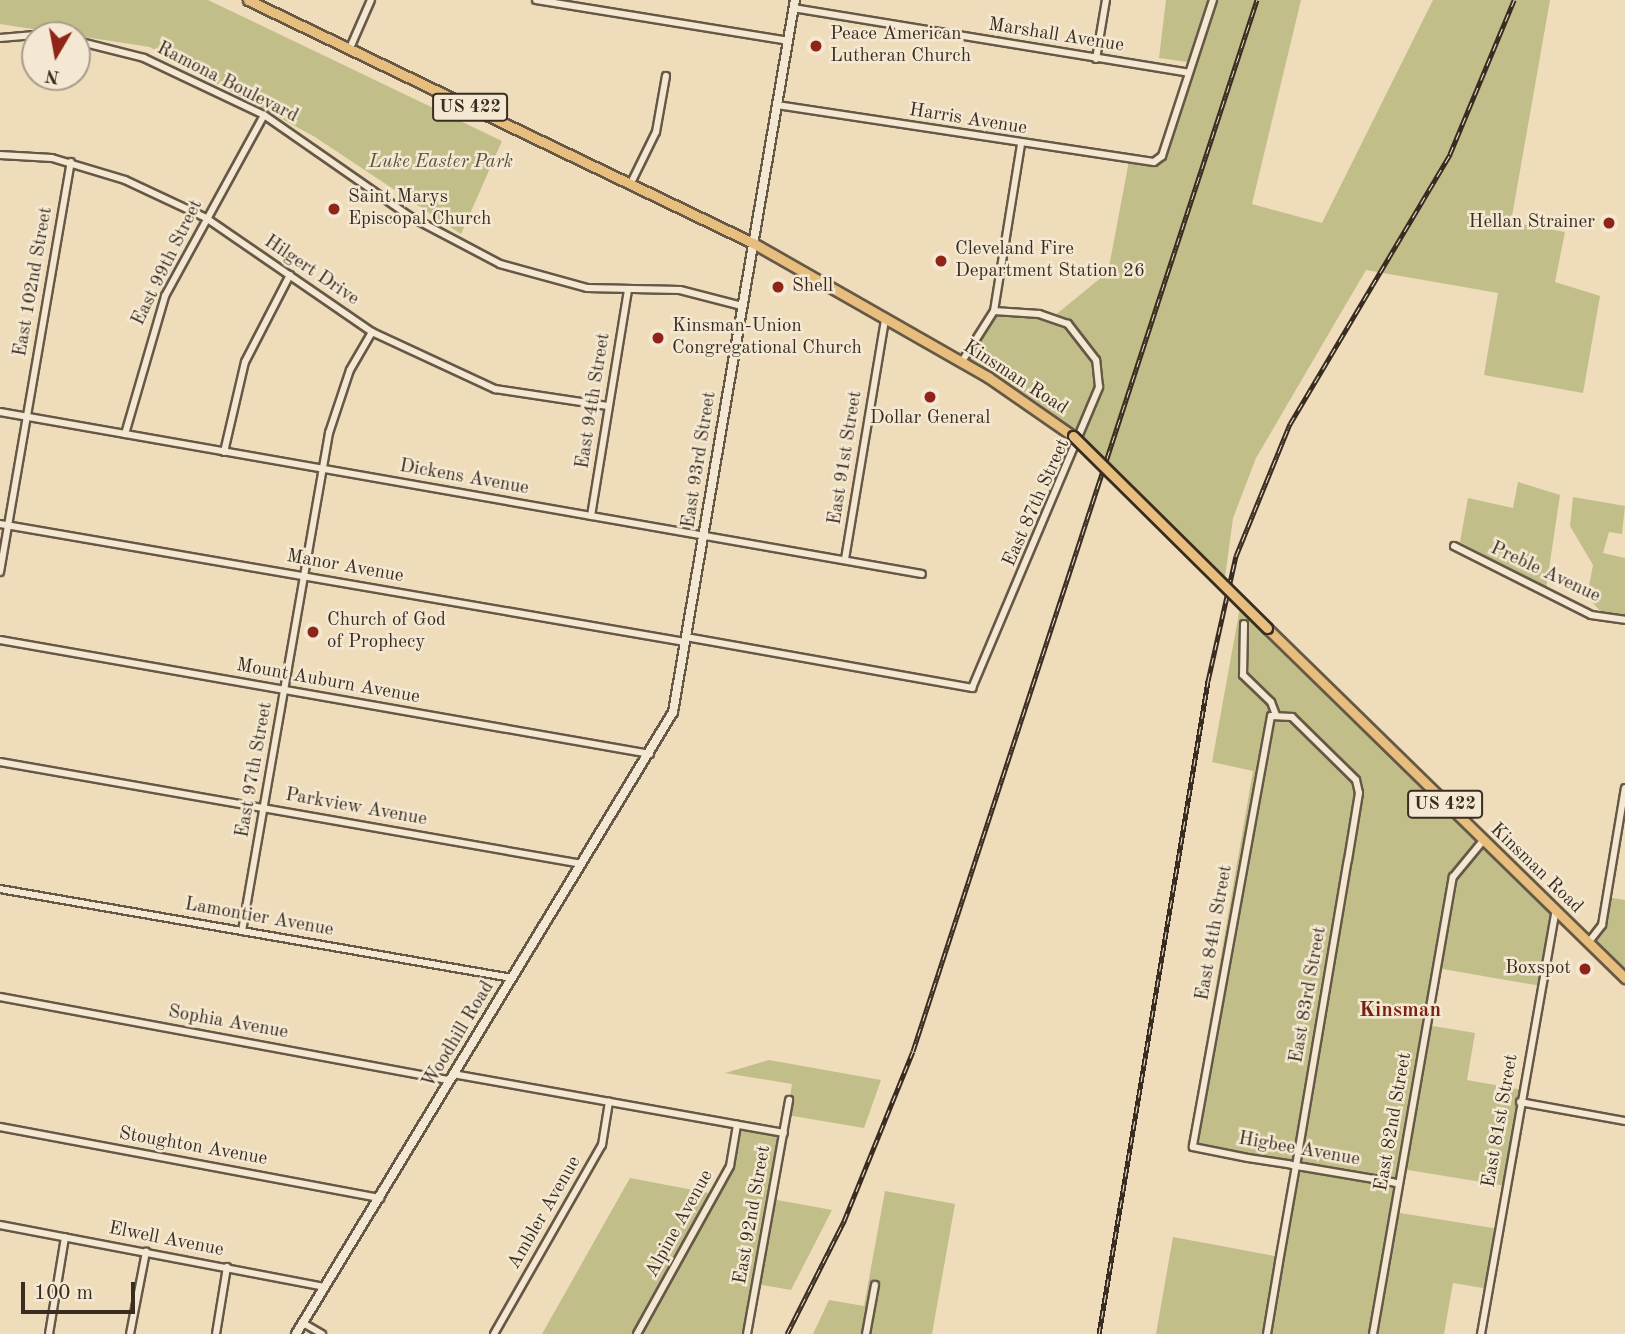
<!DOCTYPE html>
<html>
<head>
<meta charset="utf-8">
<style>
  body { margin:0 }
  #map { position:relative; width:1625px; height:1334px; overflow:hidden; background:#eedcba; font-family:"Old Standard TT",serif }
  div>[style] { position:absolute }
  .green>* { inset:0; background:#c1be8a }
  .roads { filter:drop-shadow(2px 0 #665846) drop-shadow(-2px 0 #665846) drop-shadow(0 2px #665846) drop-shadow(0 -2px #665846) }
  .minor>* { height:6px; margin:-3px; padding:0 3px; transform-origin:3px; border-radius:3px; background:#f4e8d2 }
  .secondary>* { height:8px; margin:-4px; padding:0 4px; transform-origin:4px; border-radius:4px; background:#f4e8d2 }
  .primary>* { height:9px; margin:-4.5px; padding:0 4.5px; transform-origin:4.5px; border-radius:4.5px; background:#e7be7d }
  .rail>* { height:5px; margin-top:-2.5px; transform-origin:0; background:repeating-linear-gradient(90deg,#f4e8d2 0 8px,#392c20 0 16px); box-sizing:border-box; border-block:2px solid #392c20 }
  .bridges { filter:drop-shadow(2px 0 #392c20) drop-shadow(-2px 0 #392c20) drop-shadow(0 2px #392c20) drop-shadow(0 -2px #392c20) }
  .primary-bridge>* { height:9px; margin:-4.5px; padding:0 4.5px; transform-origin:4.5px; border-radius:4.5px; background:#e7be7d }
  .dots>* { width:19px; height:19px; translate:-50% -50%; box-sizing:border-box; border:4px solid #f4e8d2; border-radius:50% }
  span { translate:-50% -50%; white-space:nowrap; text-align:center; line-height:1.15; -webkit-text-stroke:5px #f4e8d2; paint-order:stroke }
  .shield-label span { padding:2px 5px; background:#f4e8d2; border:2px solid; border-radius:5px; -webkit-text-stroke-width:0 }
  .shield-label { font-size:18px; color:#392c20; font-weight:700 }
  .poi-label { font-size:19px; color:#392c20 }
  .left { translate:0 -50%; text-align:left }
  .right { translate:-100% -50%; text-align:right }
  .street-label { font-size:19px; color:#392c20 }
  .park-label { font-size:19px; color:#5b503a; font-style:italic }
  .neighbourhood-label { font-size:21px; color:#7a1f14; font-weight:700 }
  .north { position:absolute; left:21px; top:21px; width:70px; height:70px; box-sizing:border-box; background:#f4e8d2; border:2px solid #a99d8b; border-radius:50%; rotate:190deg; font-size:19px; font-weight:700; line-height:28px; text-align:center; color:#392c20 }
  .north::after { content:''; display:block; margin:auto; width:24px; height:32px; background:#8f2418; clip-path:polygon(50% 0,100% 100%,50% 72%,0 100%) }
  .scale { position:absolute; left:21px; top:1282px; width:114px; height:32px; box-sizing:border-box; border:4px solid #392c20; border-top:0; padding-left:9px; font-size:21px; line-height:24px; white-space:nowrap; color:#392c20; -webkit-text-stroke:5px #f4e8d2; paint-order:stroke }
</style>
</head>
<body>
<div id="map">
  <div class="green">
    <div style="clip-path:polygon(0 0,208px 0,502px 141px,461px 234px,315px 137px,150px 47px,0 24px)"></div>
    <div style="clip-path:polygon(1166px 0,1208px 0,1188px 62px,1159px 58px)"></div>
    <div style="clip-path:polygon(1213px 0,1301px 0,1252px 204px,1322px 223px,1433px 0,1550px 0,1511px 222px,1565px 232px,1555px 282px,1600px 296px,1583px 393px,1484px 375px,1498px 293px,1366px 270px,1256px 458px,1233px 518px,1224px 585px,1073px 436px,961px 363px,994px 311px,1053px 317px,1108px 272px,1129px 161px,1162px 156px)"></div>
    <div style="clip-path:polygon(1518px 482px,1560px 495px,1546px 589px,1460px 542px,1468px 498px,1513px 508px)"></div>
    <div style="clip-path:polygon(1573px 497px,1625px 506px,1622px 534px,1609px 532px,1603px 553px,1625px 558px,1625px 620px,1606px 617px,1587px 597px,1593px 565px,1570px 526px)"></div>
    <div style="clip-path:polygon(1241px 602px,1555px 914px,1541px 986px,1437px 968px,1427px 1025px,1475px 1033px,1467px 1080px,1523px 1090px,1506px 1186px,1402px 1169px,1394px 1212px,1499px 1229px,1489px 1289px,1453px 1283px,1444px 1334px,1156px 1334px,1173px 1237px,1280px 1257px,1295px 1166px,1188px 1147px,1253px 771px,1212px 762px)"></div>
    <div style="clip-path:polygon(1606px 897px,1625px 900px,1625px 978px,1588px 943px,1602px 925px)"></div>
    <div style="clip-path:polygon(769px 1060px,881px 1080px,864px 1128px,787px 1115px,792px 1084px,725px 1073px)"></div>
    <div style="clip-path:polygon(737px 1125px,784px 1133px,772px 1199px,832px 1210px,791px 1290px,757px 1284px,747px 1334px,542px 1334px,630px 1178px,714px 1194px,730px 1166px)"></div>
    <div style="clip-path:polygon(885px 1191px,955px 1204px,932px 1334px,813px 1334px,829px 1300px,864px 1306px)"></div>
  </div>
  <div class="roads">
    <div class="minor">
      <div style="left:536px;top:0;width:255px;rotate:9.2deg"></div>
      <div style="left:793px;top:8px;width:401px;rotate:9.3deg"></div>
      <div style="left:0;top:38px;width:35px;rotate:-5deg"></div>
      <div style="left:77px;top:41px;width:69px;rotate:14.2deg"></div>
      <div style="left:144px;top:58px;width:133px;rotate:25.4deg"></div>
      <div style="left:264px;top:115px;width:179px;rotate:34.8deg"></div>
      <div style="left:411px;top:217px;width:101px;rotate:27.8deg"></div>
      <div style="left:500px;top:264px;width:90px;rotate:15.4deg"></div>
      <div style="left:587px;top:288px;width:93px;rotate:1.2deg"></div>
      <div style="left:680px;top:290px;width:64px;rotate:14.5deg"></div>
      <div style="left:350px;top:48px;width:52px;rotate:-66.4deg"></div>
      <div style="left:1096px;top:59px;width:60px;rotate:-80.4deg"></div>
      <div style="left:777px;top:105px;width:381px;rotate:8.6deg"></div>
      <div style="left:1154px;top:162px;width:10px;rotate:-37deg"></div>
      <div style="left:1162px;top:156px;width:164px;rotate:-71.9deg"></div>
      <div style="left:0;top:155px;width:52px;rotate:3.3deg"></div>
      <div style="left:52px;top:158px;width:76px;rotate:16.8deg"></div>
      <div style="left:125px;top:180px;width:89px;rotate:25.1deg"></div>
      <div style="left:206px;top:218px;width:201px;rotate:34.5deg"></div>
      <div style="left:372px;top:332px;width:136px;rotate:24.9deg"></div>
      <div style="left:495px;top:389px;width:114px;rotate:8.6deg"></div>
      <div style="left:630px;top:185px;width:59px;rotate:-63.9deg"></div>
      <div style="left:656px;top:132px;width:57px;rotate:-79.9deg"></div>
      <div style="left:961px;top:363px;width:62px;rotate:-57.6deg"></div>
      <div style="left:994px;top:311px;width:169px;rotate:-80.8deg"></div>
      <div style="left:0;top:412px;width:936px;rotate:9.97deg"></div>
      <div style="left:125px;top:434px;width:144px;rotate:-73.8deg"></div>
      <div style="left:165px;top:296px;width:206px;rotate:-61.3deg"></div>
      <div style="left:224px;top:452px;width:92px;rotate:-76.9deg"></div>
      <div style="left:245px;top:362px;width:98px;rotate:-62.7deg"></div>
      <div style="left:591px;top:516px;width:228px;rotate:-80.7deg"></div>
      <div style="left:0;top:524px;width:695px;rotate:9.77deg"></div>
      <div style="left:1454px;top:546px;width:153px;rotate:26.7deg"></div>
      <div style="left:1591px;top:615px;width:34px;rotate:8deg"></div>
      <div style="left:845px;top:559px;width:242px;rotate:-80.5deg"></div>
      <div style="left:0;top:572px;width:416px;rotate:-80.2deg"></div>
      <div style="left:1244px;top:624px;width:51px;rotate:91.1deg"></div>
      <div style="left:1243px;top:675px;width:39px;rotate:44deg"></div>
      <div style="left:1271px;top:702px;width:14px;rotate:69deg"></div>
      <div style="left:686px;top:637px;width:291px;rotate:10.1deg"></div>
      <div style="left:972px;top:688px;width:327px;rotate:-67.1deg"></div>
      <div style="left:1099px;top:387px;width:27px;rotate:-96deg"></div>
      <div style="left:1096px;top:360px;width:46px;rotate:-127.9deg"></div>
      <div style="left:1068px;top:324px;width:31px;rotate:-161deg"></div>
      <div style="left:1039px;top:314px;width:45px;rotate:-176.2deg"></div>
      <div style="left:0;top:640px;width:660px;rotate:9.95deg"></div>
      <div style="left:0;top:762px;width:591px;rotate:9.94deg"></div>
      <div style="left:0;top:889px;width:520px;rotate:9.86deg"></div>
      <div style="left:242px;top:931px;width:506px;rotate:-80.09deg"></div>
      <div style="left:329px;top:433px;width:66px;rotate:-71.6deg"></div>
      <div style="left:350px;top:370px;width:44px;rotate:-59.9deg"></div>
      <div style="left:1588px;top:943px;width:23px;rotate:-52deg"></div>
      <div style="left:1602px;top:925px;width:139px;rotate:-80.5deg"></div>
      <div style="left:0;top:997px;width:458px;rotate:10.5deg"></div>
      <div style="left:453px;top:1074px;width:336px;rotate:10.1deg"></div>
      <div style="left:1520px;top:1102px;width:107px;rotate:10.3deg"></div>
      <div style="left:0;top:1127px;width:387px;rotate:10.6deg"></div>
      <div style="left:0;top:1225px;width:331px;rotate:10.8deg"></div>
      <div style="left:303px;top:1323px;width:22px;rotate:30deg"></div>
      <div style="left:49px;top:1334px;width:98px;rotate:-80.6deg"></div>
      <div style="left:130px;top:1334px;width:84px;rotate:-79deg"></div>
      <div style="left:216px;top:1334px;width:68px;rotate:-80.7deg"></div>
      <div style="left:494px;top:1334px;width:218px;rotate:-60.3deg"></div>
      <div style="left:602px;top:1145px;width:44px;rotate:-80.8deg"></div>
      <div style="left:637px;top:1334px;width:192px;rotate:-61deg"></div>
      <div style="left:730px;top:1166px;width:42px;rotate:-80.3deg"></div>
      <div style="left:747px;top:1334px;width:238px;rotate:-79.8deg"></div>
      <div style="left:866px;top:1334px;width:50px;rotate:-79.6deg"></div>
      <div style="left:1267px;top:1334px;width:73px;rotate:-80.5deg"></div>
      <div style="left:1279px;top:1262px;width:97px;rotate:-80deg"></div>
      <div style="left:1296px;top:1166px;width:310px;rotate:-80.4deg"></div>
      <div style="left:1348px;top:860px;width:68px;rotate:-80.7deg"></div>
      <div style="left:1359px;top:793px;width:13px;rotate:-103deg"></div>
      <div style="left:1356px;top:780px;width:90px;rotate:-135.5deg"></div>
      <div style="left:1292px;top:717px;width:21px;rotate:-177deg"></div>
      <div style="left:1271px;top:716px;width:438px;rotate:100.3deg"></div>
      <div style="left:1193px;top:1147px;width:56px;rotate:11.3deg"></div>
      <div style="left:1248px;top:1158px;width:40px;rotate:8.5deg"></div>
      <div style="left:1288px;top:1164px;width:8px;rotate:14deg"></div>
      <div style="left:1296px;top:1166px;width:7px;rotate:8deg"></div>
      <div style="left:1303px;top:1167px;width:90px;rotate:9.6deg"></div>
      <div style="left:1392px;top:1182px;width:7px;rotate:16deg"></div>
      <div style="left:1373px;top:1334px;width:464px;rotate:-80.1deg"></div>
      <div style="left:1453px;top:877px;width:45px;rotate:-50.4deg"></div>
      <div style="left:1481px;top:1334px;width:426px;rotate:-80deg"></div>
    </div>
    <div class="secondary">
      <div style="left:296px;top:1334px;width:727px;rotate:-58.78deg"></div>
      <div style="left:673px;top:712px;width:722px;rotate:-80.28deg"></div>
    </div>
    <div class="primary">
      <div style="left:248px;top:0;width:560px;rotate:25.7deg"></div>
      <div style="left:753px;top:243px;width:271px;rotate:29.7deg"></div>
      <div style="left:988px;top:377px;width:103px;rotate:34.8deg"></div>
      <div style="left:1267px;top:628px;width:501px;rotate:44.35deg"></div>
    </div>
  </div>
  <div class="rail">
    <div style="left:787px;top:1334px;width:127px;rotate:-63.2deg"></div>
    <div style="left:844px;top:1221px;width:183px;rotate:-67.9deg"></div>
    <div style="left:913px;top:1051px;width:1106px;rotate:-71.88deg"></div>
    <div style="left:1099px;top:1334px;width:662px;rotate:-80.52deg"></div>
    <div style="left:1208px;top:681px;width:128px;rotate:-77.4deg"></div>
    <div style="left:1236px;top:556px;width:143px;rotate:-67.8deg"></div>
    <div style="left:1290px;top:424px;width:314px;rotate:-59.3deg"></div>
    <div style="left:1450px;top:154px;width:167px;rotate:-67.4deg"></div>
  </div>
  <div class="bridges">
    <div class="primary-bridge">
      <div style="left:1073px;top:436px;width:273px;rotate:44.7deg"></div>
    </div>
  </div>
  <div class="dots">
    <div style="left:816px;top:46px;background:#8f2418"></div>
    <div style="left:334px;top:209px;background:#8f2418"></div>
    <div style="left:1609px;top:223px;background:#8f2418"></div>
    <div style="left:941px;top:261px;background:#8f2418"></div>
    <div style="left:778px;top:287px;background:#8f2418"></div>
    <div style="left:658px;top:338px;background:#8f2418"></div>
    <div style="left:930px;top:397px;background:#8f2418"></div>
    <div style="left:313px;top:632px;background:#8f2418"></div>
    <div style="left:1585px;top:969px;background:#8f2418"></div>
  </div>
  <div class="shield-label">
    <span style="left:470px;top:107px">US 422</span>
    <span style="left:1445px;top:804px">US 422</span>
  </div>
  <div class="poi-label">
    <span class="left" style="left:830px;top:46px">Peace American<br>Lutheran Church</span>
    <span class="left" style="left:348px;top:209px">Saint Marys<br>Episcopal Church</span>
    <span class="right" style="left:1595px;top:223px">Hellan Strainer</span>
    <span class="left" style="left:955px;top:261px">Cleveland Fire<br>Department Station 26</span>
    <span class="left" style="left:792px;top:287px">Shell</span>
    <span class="left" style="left:672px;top:338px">Kinsman-Union<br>Congregational Church</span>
    <span style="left:930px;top:419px">Dollar General</span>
    <span class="left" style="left:327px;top:632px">Church of God<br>of Prophecy</span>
    <span class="right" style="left:1571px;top:969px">Boxspot</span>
  </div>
  <div class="street-label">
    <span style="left:1056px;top:36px;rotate:9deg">Marshall Avenue</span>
    <span style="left:227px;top:83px;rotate:27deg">Ramona Boulevard</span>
    <span style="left:968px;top:120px;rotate:9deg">Harris Avenue</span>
    <span style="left:168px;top:263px;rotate:-64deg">East 99th Street</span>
    <span style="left:311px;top:271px;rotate:34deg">Hilgert Drive</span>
    <span style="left:34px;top:282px;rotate:-80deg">East 102nd Street</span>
    <span style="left:1015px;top:378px;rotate:33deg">Kinsman Road</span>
    <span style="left:594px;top:401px;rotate:-81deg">East 94th Street</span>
    <span style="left:846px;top:458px;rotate:-81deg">East 91st Street</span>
    <span style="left:700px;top:460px;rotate:-81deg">East 93rd Street</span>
    <span style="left:464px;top:478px;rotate:10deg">Dickens Avenue</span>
    <span style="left:1037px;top:503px;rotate:-66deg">East 87th Street</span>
    <span style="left:345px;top:567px;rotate:10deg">Manor Avenue</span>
    <span style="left:1545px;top:573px;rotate:25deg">Preble Avenue</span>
    <span style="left:328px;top:682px;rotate:10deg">Mount Auburn Avenue</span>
    <span style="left:255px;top:770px;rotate:-80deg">East 97th Street</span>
    <span style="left:356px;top:808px;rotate:10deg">Parkview Avenue</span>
    <span style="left:1536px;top:869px;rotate:44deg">Kinsman Road</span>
    <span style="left:259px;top:918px;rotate:10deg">Lamontier Avenue</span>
    <span style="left:1215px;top:933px;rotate:-80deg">East 84th Street</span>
    <span style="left:1309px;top:995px;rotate:-80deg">East 83rd Street</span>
    <span style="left:228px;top:1023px;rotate:10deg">Sophia Avenue</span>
    <span style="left:459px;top:1035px;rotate:-59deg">Woodhill Road</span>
    <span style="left:1501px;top:1121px;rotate:-80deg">East 81st Street</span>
    <span style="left:1394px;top:1122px;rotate:-80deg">East 82nd Street</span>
    <span style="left:193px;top:1147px;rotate:10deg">Stoughton Avenue</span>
    <span style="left:1299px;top:1150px;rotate:10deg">Higbee Avenue</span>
    <span style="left:545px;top:1213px;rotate:-60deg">Ambler Avenue</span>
    <span style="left:753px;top:1215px;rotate:-80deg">East 92nd Street</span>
    <span style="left:680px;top:1224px;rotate:-61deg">Alpine Avenue</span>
    <span style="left:166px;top:1240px;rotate:11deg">Elwell Avenue</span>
  </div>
  <div class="park-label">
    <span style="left:441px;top:163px">Luke Easter Park</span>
  </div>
  <div class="neighbourhood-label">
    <span style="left:1400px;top:1011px">Kinsman</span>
  </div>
  <div class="north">N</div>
  <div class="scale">100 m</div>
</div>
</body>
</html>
